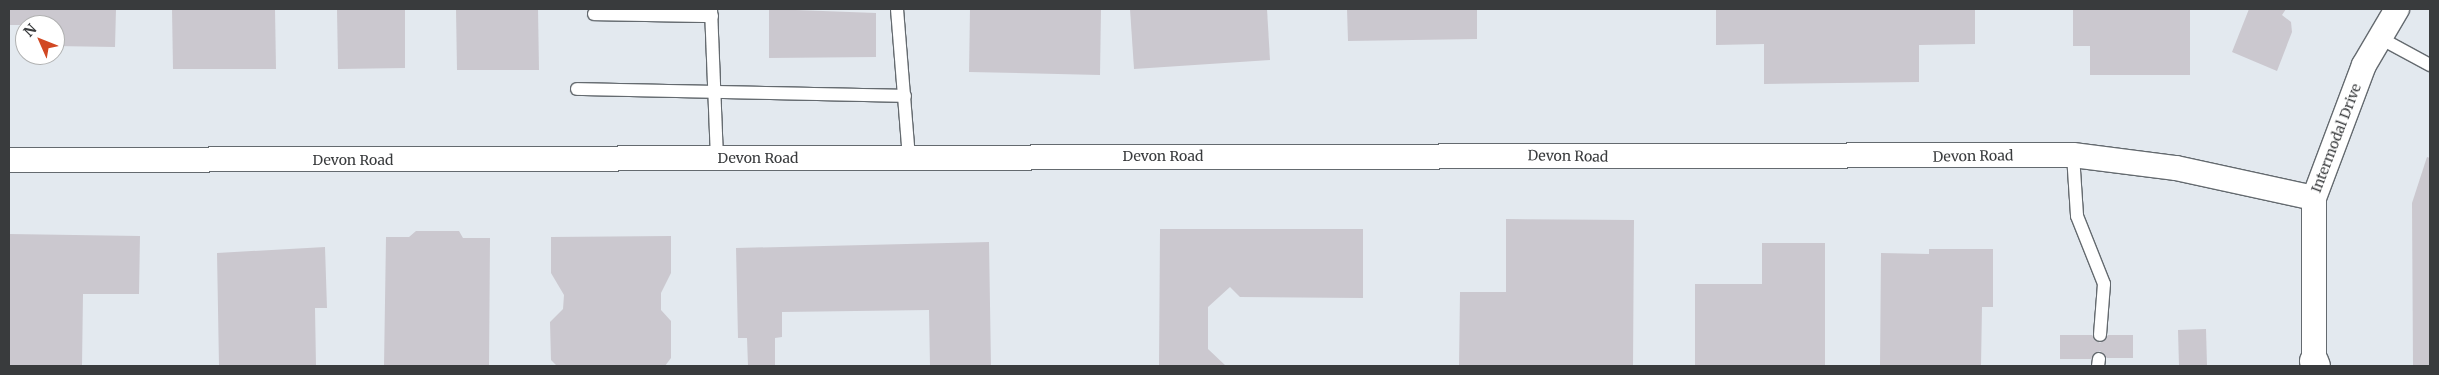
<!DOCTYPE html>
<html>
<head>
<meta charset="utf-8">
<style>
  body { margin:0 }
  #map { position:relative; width:2439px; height:375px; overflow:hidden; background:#e3e9ef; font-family:Merriweather,serif }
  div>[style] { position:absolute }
  .building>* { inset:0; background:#cbc8cf }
  .roads { filter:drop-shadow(1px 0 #646a6f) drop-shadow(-1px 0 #646a6f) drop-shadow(0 1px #646a6f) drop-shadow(0 -1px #646a6f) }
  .lane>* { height:12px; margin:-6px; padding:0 6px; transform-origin:6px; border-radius:6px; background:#fff }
  .street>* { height:24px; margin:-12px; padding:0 12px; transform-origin:12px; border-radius:12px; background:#fff }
  .secondary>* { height:28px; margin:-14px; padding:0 14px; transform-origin:14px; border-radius:14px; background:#fff }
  span { translate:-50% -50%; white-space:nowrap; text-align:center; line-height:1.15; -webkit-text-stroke:4px #fff; paint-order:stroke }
  .street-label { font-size:14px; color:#393b3d }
  .frame { position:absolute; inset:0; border:10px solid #393b3d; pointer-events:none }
  .north { position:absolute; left:15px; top:15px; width:50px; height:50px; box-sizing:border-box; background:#fff; border:1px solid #b0b1b1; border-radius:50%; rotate:314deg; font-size:14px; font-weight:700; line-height:20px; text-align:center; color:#393b3d }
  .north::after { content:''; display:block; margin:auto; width:18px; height:22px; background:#d14823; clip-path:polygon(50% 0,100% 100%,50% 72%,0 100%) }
</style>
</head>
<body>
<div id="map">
  <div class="building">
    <div style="clip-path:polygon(9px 9px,116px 9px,115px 47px,55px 46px,55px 25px,9px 25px)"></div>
    <div style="clip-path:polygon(172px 9px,275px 9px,276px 69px,173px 69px)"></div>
    <div style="clip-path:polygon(337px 9px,405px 9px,405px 68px,338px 69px)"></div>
    <div style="clip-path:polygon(456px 9px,538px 9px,539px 70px,457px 70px)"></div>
    <div style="clip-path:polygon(769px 9px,876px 13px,876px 57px,769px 58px)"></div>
    <div style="clip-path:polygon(970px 9px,1101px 9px,1100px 75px,969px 72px)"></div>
    <div style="clip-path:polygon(1130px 9px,1267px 9px,1270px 60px,1134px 69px)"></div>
    <div style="clip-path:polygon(1347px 9px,1477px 9px,1477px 39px,1348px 41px)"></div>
    <div style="clip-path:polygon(1716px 9px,1975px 9px,1975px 44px,1919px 45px,1919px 82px,1764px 84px,1764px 44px,1716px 45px)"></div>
    <div style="clip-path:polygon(2073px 9px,2190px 9px,2190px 75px,2090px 75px,2090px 46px,2073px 46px)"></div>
    <div style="clip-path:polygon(2249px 9px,2286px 9px,2282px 15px,2291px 22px,2292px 32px,2277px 71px,2232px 52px)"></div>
    <div style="clip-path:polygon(2427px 157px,2430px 158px,2430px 366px,2413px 366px,2412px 203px)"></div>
    <div style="clip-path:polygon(1506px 219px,1634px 220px,1633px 366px,1459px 366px,1460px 292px,1506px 292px)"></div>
    <div style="clip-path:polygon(1160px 229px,1363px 229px,1363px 298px,1240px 297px,1230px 287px,1208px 307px,1208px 349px,1226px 366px,1159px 366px)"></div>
    <div style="clip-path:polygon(416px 231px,459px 231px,463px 238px,490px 238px,489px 366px,384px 366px,386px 237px,409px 237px)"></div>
    <div style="clip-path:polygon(9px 234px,140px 236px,139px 294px,83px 294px,82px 366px,9px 366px)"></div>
    <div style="clip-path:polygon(671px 236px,671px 273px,661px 293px,661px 310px,671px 321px,671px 358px,665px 366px,557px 366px,551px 360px,550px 322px,563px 309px,564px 295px,551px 273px,551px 237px)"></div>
    <div style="clip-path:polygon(989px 242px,991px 366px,930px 366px,929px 310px,782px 312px,782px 337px,775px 338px,775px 366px,748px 366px,747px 338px,738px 338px,736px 248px)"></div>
    <div style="clip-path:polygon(1762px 243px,1825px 243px,1825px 366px,1695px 366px,1695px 284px,1762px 284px)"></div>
    <div style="clip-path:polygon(325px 247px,327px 308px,315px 308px,316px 366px,219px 366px,217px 253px)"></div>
    <div style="clip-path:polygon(1929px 249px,1993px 249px,1993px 307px,1982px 307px,1981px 366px,1880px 366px,1881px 253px,1929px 254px)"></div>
    <div style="clip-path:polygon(2206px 329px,2207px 366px,2179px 366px,2178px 330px)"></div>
    <div style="clip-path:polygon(2060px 335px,2092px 335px,2100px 343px,2108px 335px,2133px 335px,2133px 358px,2107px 358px,2100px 351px,2091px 359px,2060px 359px)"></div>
  </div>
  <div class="roads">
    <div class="lane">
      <div style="left:711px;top:9px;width:149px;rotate:87.7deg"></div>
      <div style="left:897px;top:9px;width:148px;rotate:85.4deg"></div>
      <div style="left:594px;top:14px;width:118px;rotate:1deg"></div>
      <div style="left:2380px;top:38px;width:57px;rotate:28.4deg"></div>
      <div style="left:577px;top:89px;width:328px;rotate:1.2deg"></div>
      <div style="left:2073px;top:155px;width:61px;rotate:86.2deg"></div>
      <div style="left:2077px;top:216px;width:73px;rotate:68.3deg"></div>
      <div style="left:2104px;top:284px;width:51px;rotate:94.5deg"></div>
      <div style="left:2098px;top:366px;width:7px;rotate:-82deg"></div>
    </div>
    <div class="street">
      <div style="left:9px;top:160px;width:2064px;rotate:-0.14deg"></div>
      <div style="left:2073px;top:155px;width:104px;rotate:7.2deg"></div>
      <div style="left:2176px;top:168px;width:141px;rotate:12.3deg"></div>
      <div style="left:2314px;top:366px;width:168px;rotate:-90deg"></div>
      <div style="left:2314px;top:198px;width:142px;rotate:-69.4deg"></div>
      <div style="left:2364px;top:65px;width:65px;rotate:-59.5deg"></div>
    </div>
    <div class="secondary">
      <div style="left:2314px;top:361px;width:5px;rotate:68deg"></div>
    </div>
  </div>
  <div class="street-label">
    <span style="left:2336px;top:138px;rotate:-69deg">Intermodal Drive</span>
    <span style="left:1163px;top:156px">Devon Road</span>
    <span style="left:1568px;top:156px;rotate:1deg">Devon Road</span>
    <span style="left:1973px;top:156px;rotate:-1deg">Devon Road</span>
    <span style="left:758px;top:158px">Devon Road</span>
    <span style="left:353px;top:160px">Devon Road</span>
  </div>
  <div class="frame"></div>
  <div class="north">N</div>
</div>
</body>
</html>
